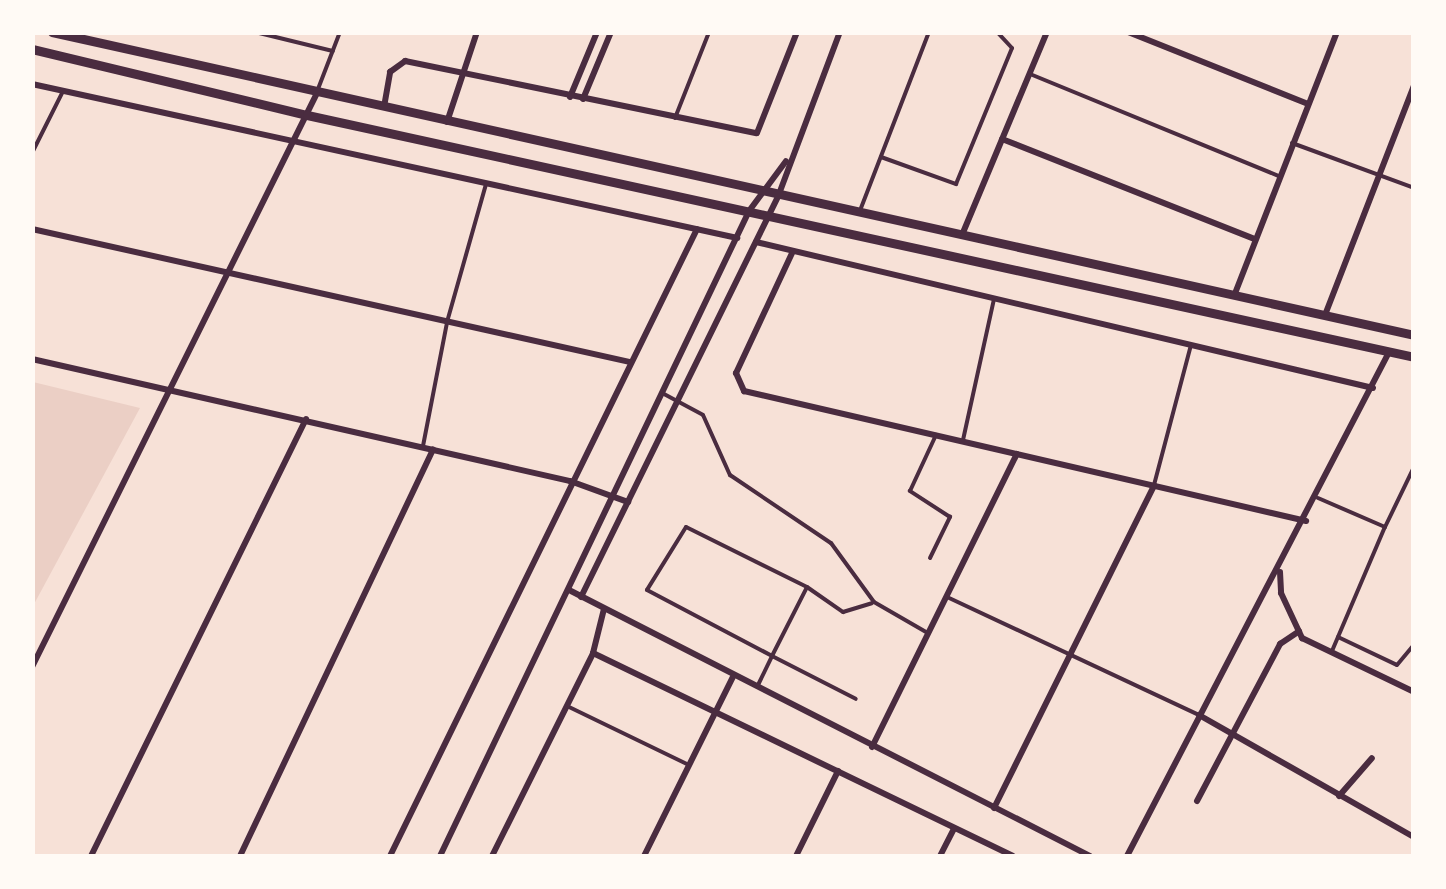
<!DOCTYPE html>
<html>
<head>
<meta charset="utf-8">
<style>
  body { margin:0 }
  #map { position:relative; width:1446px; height:889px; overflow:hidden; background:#f7e1d7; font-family:Inter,sans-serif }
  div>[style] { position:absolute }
  .green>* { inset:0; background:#ebcfc5 }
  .service>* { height:4px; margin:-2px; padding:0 2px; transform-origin:2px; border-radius:2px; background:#4a2c40 }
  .minor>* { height:6px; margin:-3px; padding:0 3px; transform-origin:3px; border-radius:3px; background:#4a2c40 }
  .tertiary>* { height:9px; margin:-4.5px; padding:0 4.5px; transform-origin:4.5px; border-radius:4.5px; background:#4a2c40 }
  span { translate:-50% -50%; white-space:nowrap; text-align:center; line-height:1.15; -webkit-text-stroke:9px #fffaf5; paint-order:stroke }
  .frame { position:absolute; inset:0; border:35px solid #fffaf5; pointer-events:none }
</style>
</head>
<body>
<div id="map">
  <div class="green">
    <div style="clip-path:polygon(33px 382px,140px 408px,33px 606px,32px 382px)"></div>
  </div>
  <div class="service">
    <div style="left:255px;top:32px;width:80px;rotate:13.7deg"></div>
    <div style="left:1030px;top:74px;width:269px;rotate:22.3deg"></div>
    <div style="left:318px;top:89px;width:61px;rotate:-68.9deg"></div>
    <div style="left:675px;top:118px;width:92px;rotate:-68.4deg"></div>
    <div style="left:1292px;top:143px;width:130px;rotate:20.2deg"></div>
    <div style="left:32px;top:153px;width:69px;rotate:-63.4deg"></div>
    <div style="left:881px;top:157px;width:80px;rotate:19.8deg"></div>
    <div style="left:956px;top:184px;width:147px;rotate:-67.6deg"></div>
    <div style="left:1012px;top:48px;width:22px;rotate:-133deg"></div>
    <div style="left:861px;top:208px;width:189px;rotate:-68.9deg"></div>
    <div style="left:664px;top:394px;width:44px;rotate:28.3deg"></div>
    <div style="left:703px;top:415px;width:66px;rotate:65.8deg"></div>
    <div style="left:730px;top:475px;width:122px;rotate:34deg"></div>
    <div style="left:831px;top:543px;width:73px;rotate:53.9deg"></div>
    <div style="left:874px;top:602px;width:62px;rotate:29.9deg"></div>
    <div style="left:963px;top:440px;width:144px;rotate:-77.6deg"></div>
    <div style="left:423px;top:446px;width:126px;rotate:-79deg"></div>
    <div style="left:447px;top:322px;width:143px;rotate:-74.2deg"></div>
    <div style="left:1154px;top:485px;width:145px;rotate:-75.2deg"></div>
    <div style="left:1318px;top:498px;width:73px;rotate:23.4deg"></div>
    <div style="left:1385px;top:527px;width:67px;rotate:-64.2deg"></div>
    <div style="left:930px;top:558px;width:46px;rotate:-64deg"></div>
    <div style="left:950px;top:517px;width:48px;rotate:-147deg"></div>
    <div style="left:910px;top:491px;width:62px;rotate:-65.1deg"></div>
    <div style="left:807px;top:587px;width:44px;rotate:34.8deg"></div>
    <div style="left:843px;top:612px;width:30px;rotate:-17deg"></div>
    <div style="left:947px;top:597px;width:278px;rotate:25.1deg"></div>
    <div style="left:1338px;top:637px;width:65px;rotate:25.4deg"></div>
    <div style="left:1397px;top:665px;width:26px;rotate:-50deg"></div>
    <div style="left:1332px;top:651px;width:135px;rotate:-66.9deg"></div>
    <div style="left:758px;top:685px;width:32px;rotate:-64deg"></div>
    <div style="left:772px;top:656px;width:77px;rotate:-63.1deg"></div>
    <div style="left:807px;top:587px;width:135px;rotate:-153.6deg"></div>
    <div style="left:686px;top:527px;width:74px;rotate:121.8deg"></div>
    <div style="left:647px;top:590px;width:141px;rotate:27.8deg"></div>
    <div style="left:772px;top:656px;width:94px;rotate:27.1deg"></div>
    <div style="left:567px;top:706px;width:136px;rotate:25.8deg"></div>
  </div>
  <div class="minor">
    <div style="left:1128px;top:32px;width:194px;rotate:21.8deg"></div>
    <div style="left:32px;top:84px;width:722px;rotate:12.32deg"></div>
    <div style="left:570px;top:97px;width:70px;rotate:-67.4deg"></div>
    <div style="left:583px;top:99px;width:73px;rotate:-67.3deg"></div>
    <div style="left:384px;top:107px;width:36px;rotate:-80deg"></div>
    <div style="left:390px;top:72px;width:19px;rotate:-36deg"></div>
    <div style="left:405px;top:61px;width:359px;rotate:11.6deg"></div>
    <div style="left:757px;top:133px;width:109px;rotate:-68.4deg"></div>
    <div style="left:447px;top:122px;width:95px;rotate:-71.6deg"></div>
    <div style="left:1002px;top:139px;width:272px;rotate:21.6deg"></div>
    <div style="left:32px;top:229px;width:613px;rotate:12.54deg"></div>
    <div style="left:962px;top:235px;width:220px;rotate:-67.3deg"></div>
    <div style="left:756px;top:242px;width:634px;rotate:13.31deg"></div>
    <div style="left:793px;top:251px;width:135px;rotate:115deg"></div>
    <div style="left:736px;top:373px;width:20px;rotate:66deg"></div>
    <div style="left:744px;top:391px;width:577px;rotate:13.02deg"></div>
    <div style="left:1234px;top:296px;width:283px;rotate:-68.7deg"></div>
    <div style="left:1325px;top:315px;width:246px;rotate:-68.8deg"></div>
    <div style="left:32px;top:359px;width:552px;rotate:12.78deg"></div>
    <div style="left:570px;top:481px;width:62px;rotate:19.9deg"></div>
    <div style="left:1280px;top:572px;width:21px;rotate:87deg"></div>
    <div style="left:1281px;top:593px;width:50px;rotate:65deg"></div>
    <div style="left:1302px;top:638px;width:124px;rotate:25.7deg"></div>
    <div style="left:571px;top:591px;width:583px;rotate:27.05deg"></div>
    <div style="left:581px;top:597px;width:449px;rotate:-63.8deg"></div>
    <div style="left:779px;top:194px;width:173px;rotate:-69.4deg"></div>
    <div style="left:593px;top:653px;width:466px;rotate:25.8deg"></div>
    <div style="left:32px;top:667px;width:641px;rotate:-63.59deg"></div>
    <div style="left:1199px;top:715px;width:247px;rotate:29.6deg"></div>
    <div style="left:872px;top:747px;width:327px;rotate:-63.7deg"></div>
    <div style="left:1339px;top:796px;width:50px;rotate:-49deg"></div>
    <div style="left:1197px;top:801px;width:178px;rotate:-62.1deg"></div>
    <div style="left:1280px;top:644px;width:23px;rotate:-34deg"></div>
    <div style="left:994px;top:808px;width:360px;rotate:-63.6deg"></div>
    <div style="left:91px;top:856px;width:487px;rotate:-63.8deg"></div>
    <div style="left:240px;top:856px;width:450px;rotate:-64.6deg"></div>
    <div style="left:390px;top:856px;width:698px;rotate:-63.91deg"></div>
    <div style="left:440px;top:856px;width:715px;rotate:-64.4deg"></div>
    <div style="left:749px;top:211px;width:62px;rotate:-53.5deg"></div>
    <div style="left:492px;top:856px;width:227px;rotate:-63.5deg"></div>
    <div style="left:593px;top:653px;width:45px;rotate:-76deg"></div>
    <div style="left:644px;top:856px;width:200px;rotate:-63.6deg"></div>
    <div style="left:796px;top:856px;width:95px;rotate:-63.7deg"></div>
    <div style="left:940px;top:856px;width:30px;rotate:-63deg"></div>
    <div style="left:1127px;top:856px;width:568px;rotate:-62.53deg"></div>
  </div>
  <div class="tertiary">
    <div style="left:52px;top:32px;width:1395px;rotate:12.54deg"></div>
    <div style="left:32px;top:49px;width:283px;rotate:13.5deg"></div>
    <div style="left:307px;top:115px;width:1133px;rotate:12.33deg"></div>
  </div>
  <div class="frame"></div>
</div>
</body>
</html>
